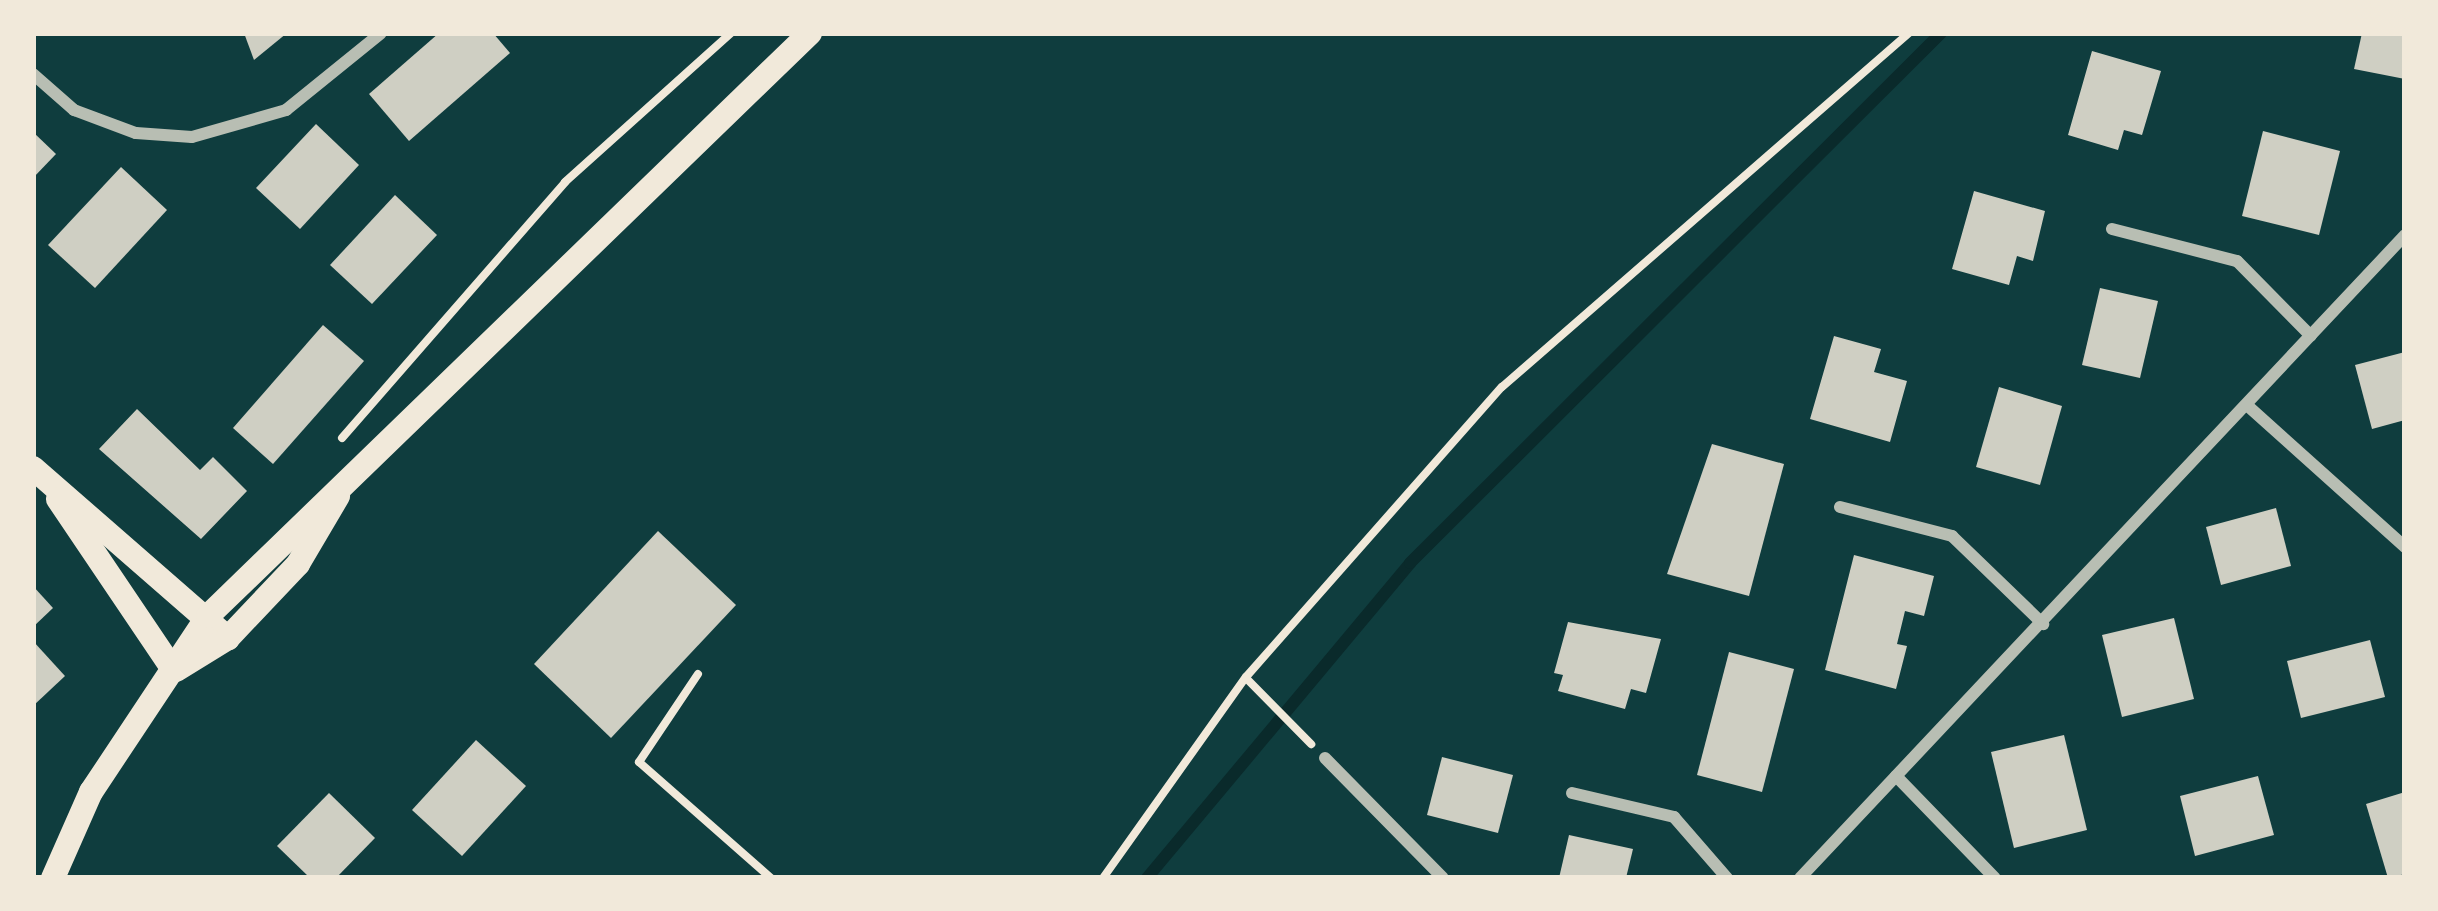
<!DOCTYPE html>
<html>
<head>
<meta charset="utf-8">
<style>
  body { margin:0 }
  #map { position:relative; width:2438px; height:911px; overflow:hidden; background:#0f3d3e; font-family:"Archivo Narrow",sans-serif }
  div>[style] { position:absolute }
  .stream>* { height:12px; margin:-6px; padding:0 6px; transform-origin:6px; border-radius:6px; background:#0a2a2b }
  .building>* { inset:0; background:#cfcfc3 }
  .path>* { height:8px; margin:-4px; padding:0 4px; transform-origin:4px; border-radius:4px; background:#f1e9da }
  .minor>* { height:12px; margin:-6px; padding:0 6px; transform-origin:6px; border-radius:6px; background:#b8beb3 }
  .secondary>* { height:24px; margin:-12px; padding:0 12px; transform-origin:12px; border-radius:12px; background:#f1e9da }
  span { translate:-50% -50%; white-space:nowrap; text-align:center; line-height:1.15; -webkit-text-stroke:10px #f1e9da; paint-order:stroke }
  .frame { position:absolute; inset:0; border:36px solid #f1e9da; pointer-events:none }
</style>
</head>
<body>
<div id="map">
  <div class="stream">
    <div style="left:1147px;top:878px;width:410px;rotate:-50.1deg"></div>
    <div style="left:1410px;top:563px;width:750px;rotate:-44.95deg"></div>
  </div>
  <div class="building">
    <div style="clip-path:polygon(244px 33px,287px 33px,254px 60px)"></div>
    <div style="clip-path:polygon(439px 33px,493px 33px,510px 53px,409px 141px,369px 94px)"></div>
    <div style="clip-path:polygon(2362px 33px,2405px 33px,2405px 79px,2354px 69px)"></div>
    <div style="clip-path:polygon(2092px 51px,2161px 71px,2142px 135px,2124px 130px,2118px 150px,2068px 135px)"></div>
    <div style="clip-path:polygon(316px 124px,359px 165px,300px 229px,256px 188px)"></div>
    <div style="clip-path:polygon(2263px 131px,2340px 151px,2319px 235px,2242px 216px)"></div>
    <div style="clip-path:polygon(33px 132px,56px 154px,33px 178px)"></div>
    <div style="clip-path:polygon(121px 167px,167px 210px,95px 288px,48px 245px)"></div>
    <div style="clip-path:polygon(1974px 191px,2045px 211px,2033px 261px,2017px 256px,2009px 285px,1952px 269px)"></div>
    <div style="clip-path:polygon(395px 195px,437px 235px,372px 304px,330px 265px)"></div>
    <div style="clip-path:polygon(2100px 288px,2158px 301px,2140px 378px,2082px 365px)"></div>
    <div style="clip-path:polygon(323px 325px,364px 361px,273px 464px,233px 428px)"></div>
    <div style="clip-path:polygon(1834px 336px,1881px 349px,1874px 372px,1907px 381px,1890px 442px,1810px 419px)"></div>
    <div style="clip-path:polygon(2405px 352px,2405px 420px,2372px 429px,2355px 365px)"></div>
    <div style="clip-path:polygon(1999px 387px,2062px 406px,2040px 485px,1976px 467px)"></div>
    <div style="clip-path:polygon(137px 409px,200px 470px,213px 457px,247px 491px,201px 539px,99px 449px)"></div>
    <div style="clip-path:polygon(1712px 444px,1784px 464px,1749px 596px,1667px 574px)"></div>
    <div style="clip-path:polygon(2276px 508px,2291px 566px,2221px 585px,2206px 527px)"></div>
    <div style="clip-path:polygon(658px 531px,736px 605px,611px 738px,534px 664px)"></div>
    <div style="clip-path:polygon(1854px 555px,1934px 576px,1924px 616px,1905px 611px,1897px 644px,1907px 646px,1896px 689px,1825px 670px)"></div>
    <div style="clip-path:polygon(33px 586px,53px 608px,33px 627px)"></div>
    <div style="clip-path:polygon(2174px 618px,2194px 699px,2122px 717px,2102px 635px)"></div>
    <div style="clip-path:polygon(1568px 622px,1661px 639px,1646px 693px,1631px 689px,1625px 709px,1558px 691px,1563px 675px,1554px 673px)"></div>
    <div style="clip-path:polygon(2370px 640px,2385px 697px,2301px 718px,2287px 661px)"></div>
    <div style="clip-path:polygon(33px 641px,65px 676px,33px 706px)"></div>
    <div style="clip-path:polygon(1729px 652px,1794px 669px,1762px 792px,1697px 775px)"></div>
    <div style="clip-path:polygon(2064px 735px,2087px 830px,2014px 848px,1991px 752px)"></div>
    <div style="clip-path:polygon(476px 740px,526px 786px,462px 856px,412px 810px)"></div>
    <div style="clip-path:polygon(1442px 757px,1513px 775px,1498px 833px,1427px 815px)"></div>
    <div style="clip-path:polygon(2258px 776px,2274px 835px,2195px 856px,2180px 796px)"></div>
    <div style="clip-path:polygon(2405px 792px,2405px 874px,2388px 878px,2366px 804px)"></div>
    <div style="clip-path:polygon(329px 793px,375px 838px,336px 878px,310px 878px,277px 846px)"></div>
    <div style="clip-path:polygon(1569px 835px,1633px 849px,1626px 878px,1559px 878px)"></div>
  </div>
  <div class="path">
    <div style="left:342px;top:438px;width:340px;rotate:-48.9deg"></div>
    <div style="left:565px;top:182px;width:223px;rotate:-41.9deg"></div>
    <div style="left:698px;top:674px;width:106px;rotate:123.8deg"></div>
    <div style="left:639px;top:762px;width:176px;rotate:41.3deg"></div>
    <div style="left:1246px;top:678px;width:93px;rotate:45.4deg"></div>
    <div style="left:1103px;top:878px;width:247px;rotate:-54.6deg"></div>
    <div style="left:1246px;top:677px;width:387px;rotate:-48.6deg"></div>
    <div style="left:1502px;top:387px;width:539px;rotate:-41.02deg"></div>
  </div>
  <div class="minor">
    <div style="left:33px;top:74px;width:55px;rotate:41.3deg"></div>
    <div style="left:74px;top:110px;width:66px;rotate:20.4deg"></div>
    <div style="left:136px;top:133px;width:56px;rotate:4.1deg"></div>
    <div style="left:192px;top:137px;width:98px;rotate:-16deg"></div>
    <div style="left:286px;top:110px;width:122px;rotate:-39deg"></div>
    <div style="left:2112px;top:229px;width:129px;rotate:14.4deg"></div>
    <div style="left:2237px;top:261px;width:105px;rotate:45.4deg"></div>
    <div style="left:2249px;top:407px;width:210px;rotate:41.9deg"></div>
    <div style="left:1840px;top:507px;width:116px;rotate:14.5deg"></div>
    <div style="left:1952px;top:536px;width:127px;rotate:44deg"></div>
    <div style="left:1325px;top:758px;width:168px;rotate:45.5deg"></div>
    <div style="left:1896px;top:776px;width:142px;rotate:45.9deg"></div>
    <div style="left:1572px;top:793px;width:105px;rotate:13.2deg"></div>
    <div style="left:1674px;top:817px;width:81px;rotate:49deg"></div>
    <div style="left:1800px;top:878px;width:883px;rotate:-46.74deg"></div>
  </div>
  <div class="secondary">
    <div style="left:33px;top:468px;width:259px;rotate:41.1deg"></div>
    <div style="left:58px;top:499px;width:207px;rotate:56deg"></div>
    <div style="left:176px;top:670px;width:61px;rotate:-31.6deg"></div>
    <div style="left:228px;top:638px;width:102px;rotate:-46.6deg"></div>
    <div style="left:298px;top:564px;width:79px;rotate:-59.5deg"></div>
    <div style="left:53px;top:878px;width:94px;rotate:-66.2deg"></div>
    <div style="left:91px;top:792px;width:211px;rotate:-56.4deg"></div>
    <div style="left:208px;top:616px;width:838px;rotate:-44.08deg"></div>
  </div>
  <div class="frame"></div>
</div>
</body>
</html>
